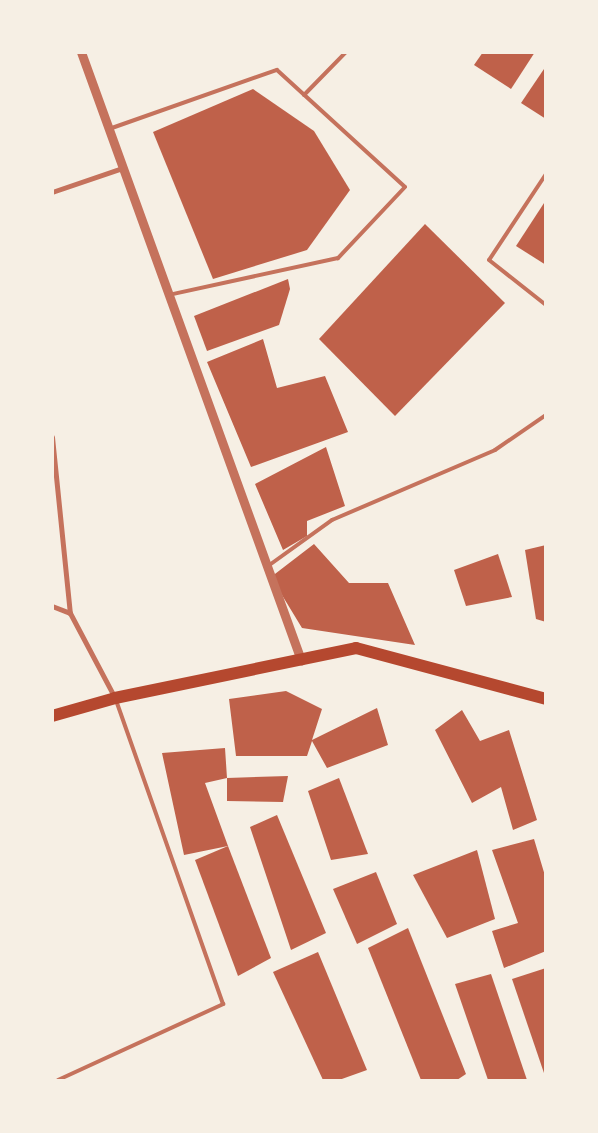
<!DOCTYPE html>
<html>
<head>
<meta charset="utf-8">
<style>
  body { margin:0 }
  #map { position:relative; width:598px; height:1133px; overflow:hidden; background:#f6efe4; font-family:Overpass,sans-serif }
  div>[style] { position:absolute }
  .building>* { inset:0; background:#bf614a }
  .service>* { height:4px; margin:-2px; padding:0 2px; transform-origin:2px; border-radius:2px; background:#c5725c }
  .minor>* { height:5px; margin:-2.5px; padding:0 2.5px; transform-origin:2.5px; border-radius:2.5px; background:#c5725c }
  .tertiary>* { height:9px; margin:-4.5px; padding:0 4.5px; transform-origin:4.5px; border-radius:4.5px; background:#c5725c }
  .primary>* { height:12px; margin:-6px; padding:0 6px; transform-origin:6px; border-radius:6px; background:#b5482f }
  span { translate:-50% -50%; white-space:nowrap; text-align:center; line-height:1.15; -webkit-text-stroke:5px #f6efe4; paint-order:stroke }
  .frame { position:absolute; inset:0; border:54px solid #f6efe4; pointer-events:none }
</style>
</head>
<body>
<div id="map">
  <div class="building">
    <div style="clip-path:polygon(483px 52px,535px 52px,511px 89px,474px 65px)"></div>
    <div style="clip-path:polygon(546px 66px,546px 119px,521px 103px)"></div>
    <div style="clip-path:polygon(253px 89px,314px 131px,350px 190px,307px 250px,213px 279px,153px 132px)"></div>
    <div style="clip-path:polygon(546px 200px,546px 265px,516px 246px)"></div>
    <div style="clip-path:polygon(425px 224px,505px 303px,395px 416px,319px 339px)"></div>
    <div style="clip-path:polygon(288px 279px,290px 289px,279px 325px,207px 351px,194px 316px)"></div>
    <div style="clip-path:polygon(263px 339px,277px 388px,325px 376px,348px 432px,251px 467px,207px 362px)"></div>
    <div style="clip-path:polygon(326px 447px,345px 506px,307px 521px,307px 536px,283px 550px,255px 484px)"></div>
    <div style="clip-path:polygon(314px 544px,349px 583px,388px 583px,415px 645px,302px 628px,271px 577px)"></div>
    <div style="clip-path:polygon(546px 545px,546px 622px,536px 619px,525px 550px)"></div>
    <div style="clip-path:polygon(498px 554px,512px 597px,466px 606px,454px 570px)"></div>
    <div style="clip-path:polygon(286px 691px,322px 709px,312px 740px,377px 708px,388px 745px,327px 768px,312px 741px,307px 756px,236px 756px,229px 699px)"></div>
    <div style="clip-path:polygon(462px 710px,480px 741px,509px 730px,537px 820px,513px 830px,501px 787px,472px 803px,435px 730px)"></div>
    <div style="clip-path:polygon(225px 748px,227px 778px,205px 783px,228px 846px,184px 855px,162px 753px)"></div>
    <div style="clip-path:polygon(288px 776px,283px 802px,227px 801px,227px 778px)"></div>
    <div style="clip-path:polygon(339px 778px,368px 854px,331px 860px,308px 791px)"></div>
    <div style="clip-path:polygon(277px 815px,326px 933px,291px 950px,250px 827px)"></div>
    <div style="clip-path:polygon(534px 839px,546px 879px,546px 951px,504px 968px,492px 931px,518px 923px,492px 850px)"></div>
    <div style="clip-path:polygon(228px 846px,271px 958px,238px 976px,195px 860px)"></div>
    <div style="clip-path:polygon(477px 850px,495px 919px,447px 938px,413px 875px)"></div>
    <div style="clip-path:polygon(376px 872px,397px 924px,357px 944px,333px 889px)"></div>
    <div style="clip-path:polygon(408px 928px,466px 1074px,457px 1080px,421px 1080px,368px 948px)"></div>
    <div style="clip-path:polygon(318px 952px,367px 1070px,339px 1080px,323px 1080px,273px 972px)"></div>
    <div style="clip-path:polygon(546px 968px,546px 1076px,545px 1076px,512px 979px)"></div>
    <div style="clip-path:polygon(491px 974px,527px 1080px,488px 1080px,455px 984px)"></div>
  </div>
  <div class="service">
    <div style="left:304px;top:95px;width:60px;rotate:-45.7deg"></div>
    <div style="left:109px;top:129px;width:178px;rotate:-19.4deg"></div>
    <div style="left:277px;top:70px;width:173px;rotate:42.4deg"></div>
    <div style="left:405px;top:187px;width:98px;rotate:133.3deg"></div>
    <div style="left:338px;top:258px;width:173px;rotate:167.7deg"></div>
    <div style="left:546px;top:174px;width:103px;rotate:123.5deg"></div>
    <div style="left:489px;top:260px;width:73px;rotate:38.3deg"></div>
    <div style="left:268px;top:566px;width:79px;rotate:-35.7deg"></div>
    <div style="left:332px;top:520px;width:177px;rotate:-23.2deg"></div>
    <div style="left:495px;top:450px;width:62px;rotate:-34.5deg"></div>
    <div style="left:58px;top:1080px;width:182px;rotate:-24.7deg"></div>
    <div style="left:223px;top:1004px;width:321px;rotate:-109.4deg"></div>
  </div>
  <div class="minor">
    <div style="left:52px;top:192px;width:74px;rotate:-18.9deg"></div>
    <div style="left:52px;top:437px;width:177px;rotate:84.2deg"></div>
    <div style="left:52px;top:606px;width:19px;rotate:21deg"></div>
    <div style="left:70px;top:613px;width:96px;rotate:62.1deg"></div>
  </div>
  <div class="tertiary">
    <div style="left:81px;top:52px;width:647px;rotate:70.11deg"></div>
  </div>
  <div class="primary">
    <div style="left:52px;top:716px;width:66px;rotate:-15.9deg"></div>
    <div style="left:115px;top:698px;width:246px;rotate:-11.7deg"></div>
    <div style="left:356px;top:648px;width:197px;rotate:15deg"></div>
  </div>
  <div class="frame"></div>
</div>
</body>
</html>
